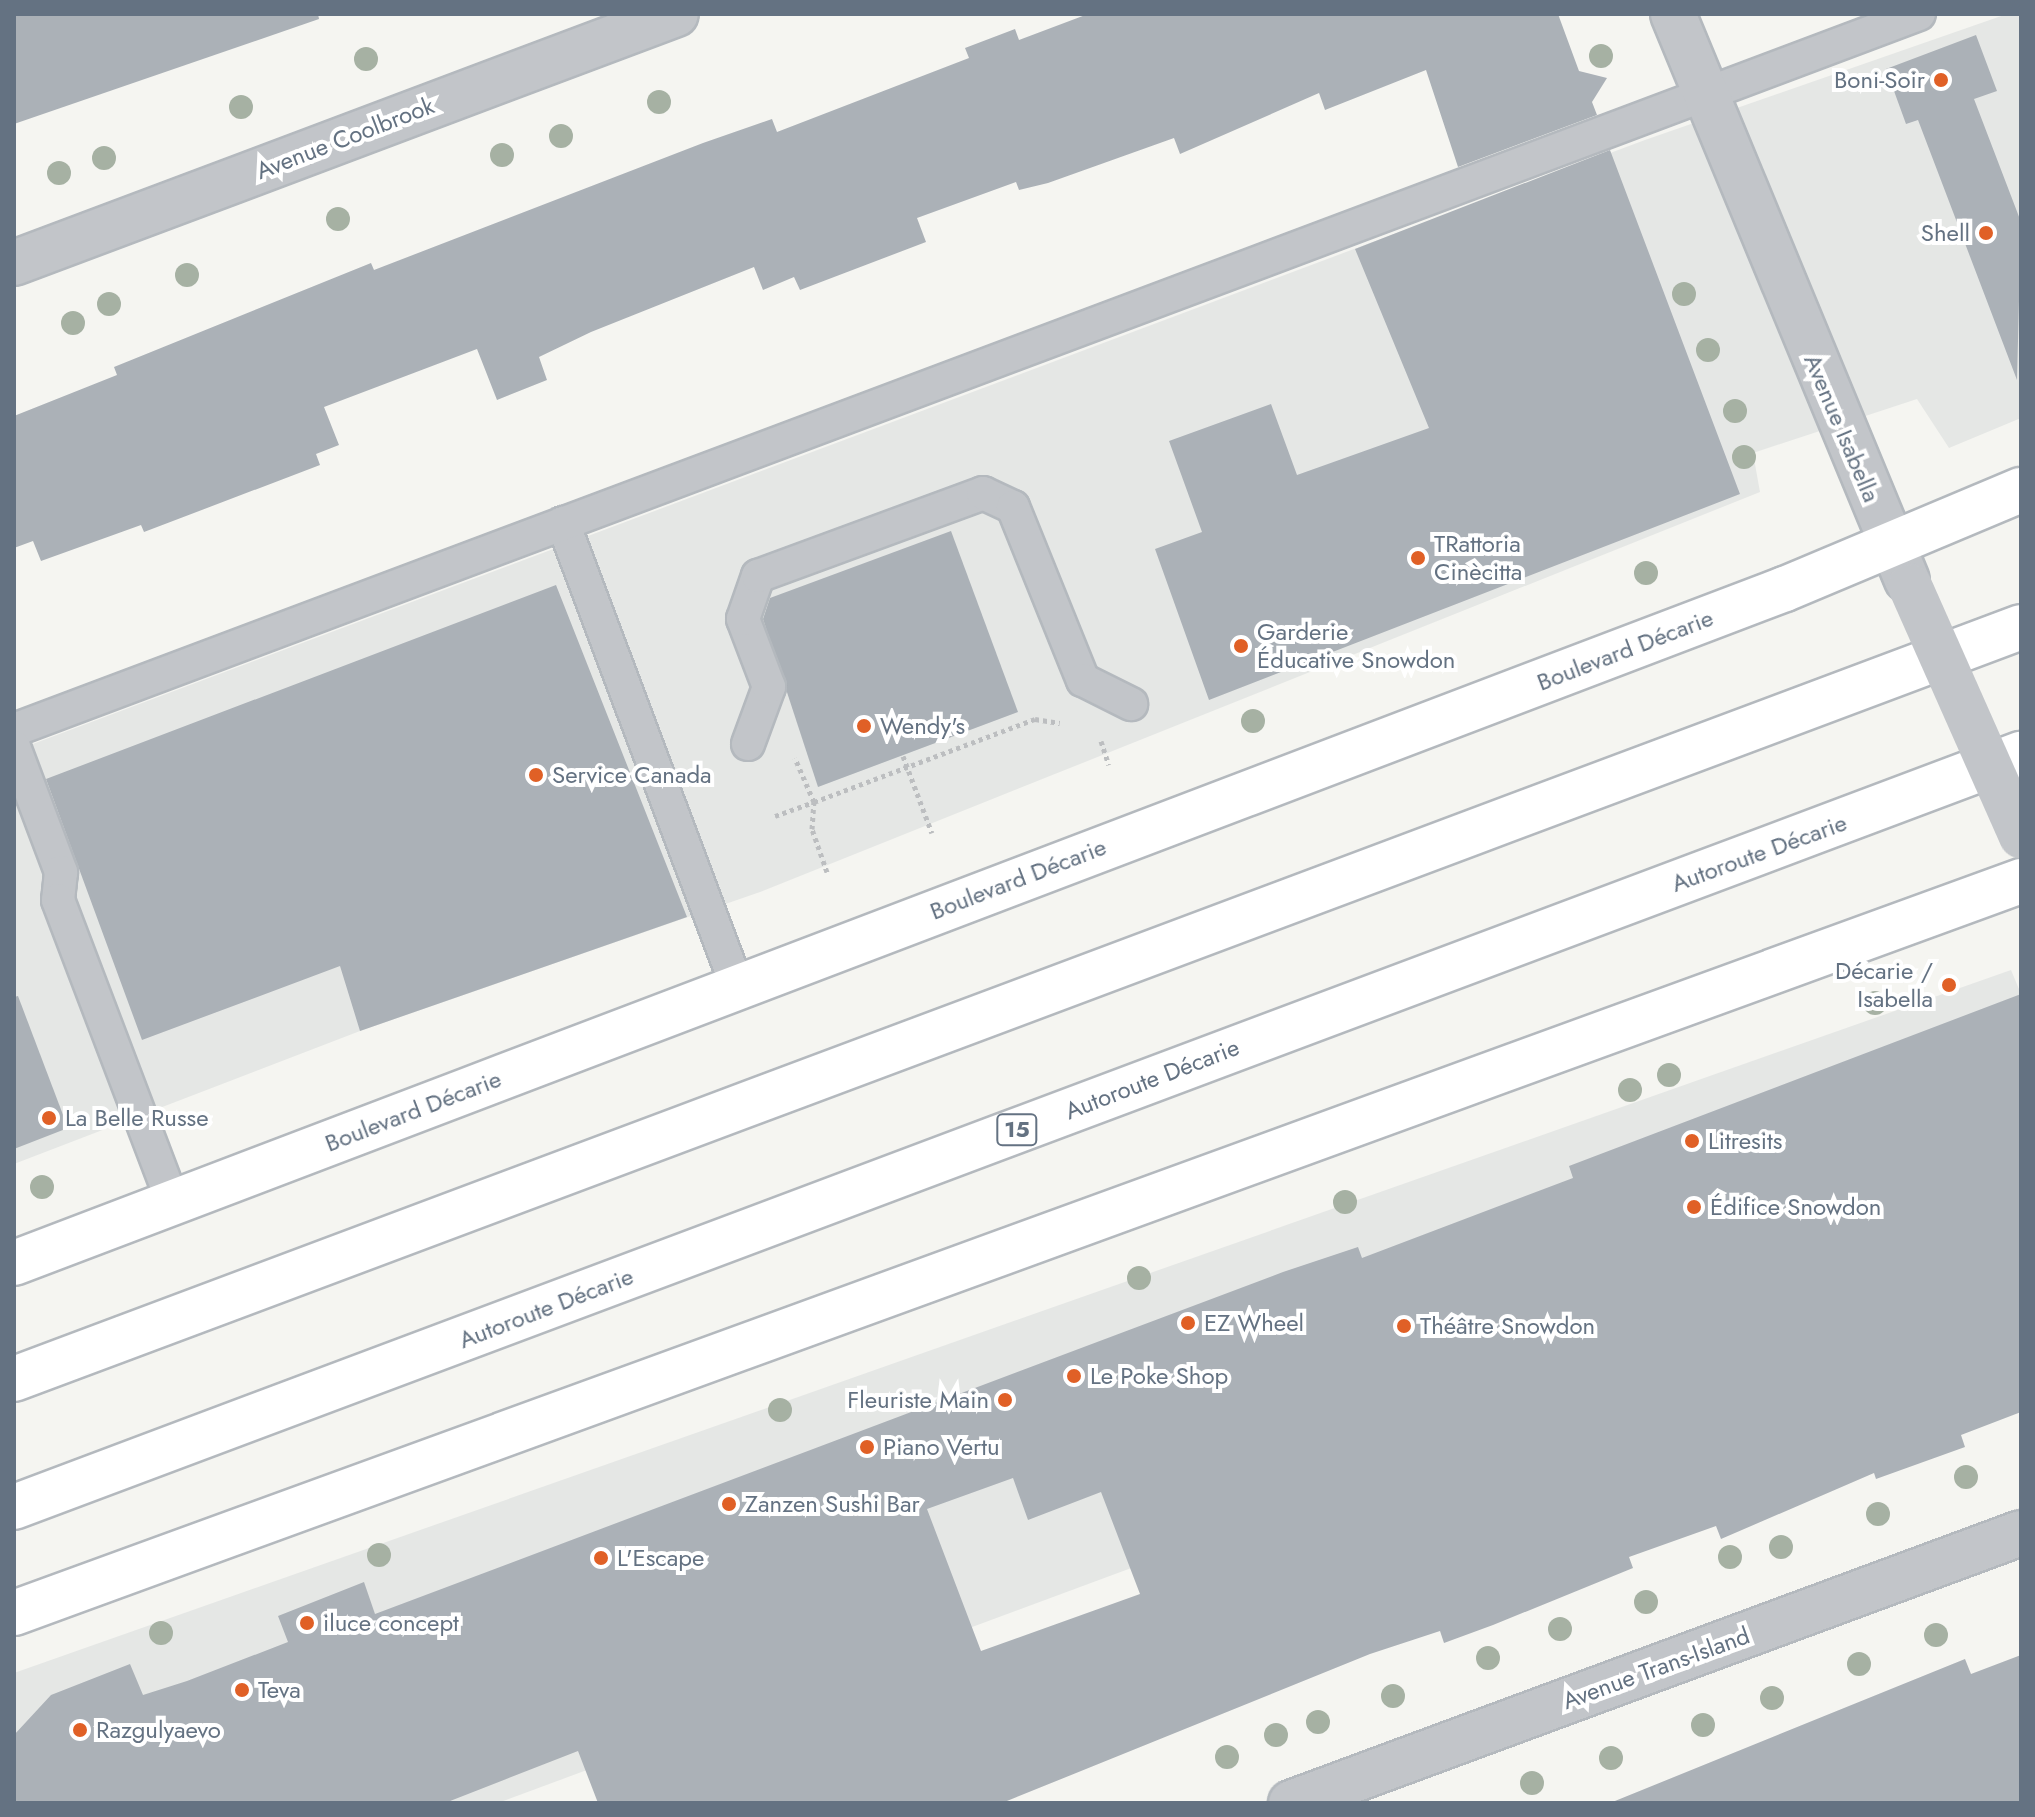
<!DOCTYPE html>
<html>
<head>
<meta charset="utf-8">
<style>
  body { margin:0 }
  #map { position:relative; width:2035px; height:1817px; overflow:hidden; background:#f5f5f1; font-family:Jost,sans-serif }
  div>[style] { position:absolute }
  .built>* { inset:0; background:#e5e7e5 }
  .building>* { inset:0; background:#abb1b7 }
  .path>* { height:5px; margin-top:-2.5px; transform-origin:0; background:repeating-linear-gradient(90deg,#bcbec0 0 4px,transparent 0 8px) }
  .roads { filter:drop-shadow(2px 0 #b4b9be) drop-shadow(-2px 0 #b4b9be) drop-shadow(0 2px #b4b9be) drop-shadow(0 -2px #b4b9be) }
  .service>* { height:32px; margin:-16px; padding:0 16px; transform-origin:16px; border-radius:16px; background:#c2c5c9 }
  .minor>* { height:44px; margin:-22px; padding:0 22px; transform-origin:22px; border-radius:22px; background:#c2c5c9 }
  .secondary>* { height:44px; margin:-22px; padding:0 22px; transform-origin:22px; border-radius:22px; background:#fff }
  .motorway>* { height:44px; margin:-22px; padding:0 22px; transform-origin:22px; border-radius:22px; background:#fff }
  .minor-bridge>* { height:44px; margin:-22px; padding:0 22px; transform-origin:22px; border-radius:22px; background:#c2c5c9 }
  .trees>* { width:24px; height:24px; margin:-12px; border-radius:50%; background:#a6b1a3 }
  .dots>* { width:22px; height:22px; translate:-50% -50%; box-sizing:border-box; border:4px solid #fff; border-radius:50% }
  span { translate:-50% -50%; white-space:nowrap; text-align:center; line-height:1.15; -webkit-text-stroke:8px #fff; paint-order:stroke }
  .shield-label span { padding:2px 6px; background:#fff; border:2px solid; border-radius:6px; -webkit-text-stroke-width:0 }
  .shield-label { font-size:22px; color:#647282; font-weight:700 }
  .poi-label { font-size:24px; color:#647282 }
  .right { translate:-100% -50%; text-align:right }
  .left { translate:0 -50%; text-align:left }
  .street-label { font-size:24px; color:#647282 }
  .frame { position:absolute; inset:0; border:16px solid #647282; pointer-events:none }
</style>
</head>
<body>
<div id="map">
  <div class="built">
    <div style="clip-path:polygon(2007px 14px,2021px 14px,2021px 418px,1949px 448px,1917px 399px,1753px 453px,1760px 492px,760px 892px,360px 1031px,14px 1164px,14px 751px,1645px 140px)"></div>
    <div style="clip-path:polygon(2011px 970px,2021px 994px,2021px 1238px,498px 1803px,14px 1803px,14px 1673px)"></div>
  </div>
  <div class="building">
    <div style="clip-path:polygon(14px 14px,318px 14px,319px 19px,14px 124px)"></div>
    <div style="clip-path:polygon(1088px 14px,1558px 14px,1579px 71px,1607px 78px,1592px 102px,1597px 115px,1458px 167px,1426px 70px,1325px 110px,1319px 93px,1180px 154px,1174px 138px,1048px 183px,1019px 190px,1016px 182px,917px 218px,926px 242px,800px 290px,794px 277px,763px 290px,754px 267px,591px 332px,539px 357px,547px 380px,497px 400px,477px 349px,324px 407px,339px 445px,316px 454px,320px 465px,144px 532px,141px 525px,41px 561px,33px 541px,14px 548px,14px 416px,117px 375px,114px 367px,371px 263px,374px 270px,703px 143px,772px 119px,777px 132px,969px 58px,965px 48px,1015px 29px,1019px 40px)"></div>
    <div style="clip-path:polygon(1976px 35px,1997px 91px,1974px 99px,2021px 222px,2017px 380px,1918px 120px,1906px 124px,1886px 69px)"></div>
    <div style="clip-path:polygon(1610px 150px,1740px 494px,1209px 700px,1155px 549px,1202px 532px,1169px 441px,1271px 404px,1297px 475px,1429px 428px,1355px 249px)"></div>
    <div style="clip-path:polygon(951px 531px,1018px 712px,818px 787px,763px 619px,770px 598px)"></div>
    <div style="clip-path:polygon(556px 585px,687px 917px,360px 1031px,340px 966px,142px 1040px,46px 779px)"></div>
    <div style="clip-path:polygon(evenodd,2021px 994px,2021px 1412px,1961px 1435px,1965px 1447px,1876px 1479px,1874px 1473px,1721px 1539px,1716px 1526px,1629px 1557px,1633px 1568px,1493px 1625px,1444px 1643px,1440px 1631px,1370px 1654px,1002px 1803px,598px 1803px,578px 1751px,445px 1803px,14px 1803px,14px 1735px,51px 1695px,130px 1664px,143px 1695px,187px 1681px,288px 1642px,278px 1616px,364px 1582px,375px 1614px,1283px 1272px,1358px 1247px,1362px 1258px,1573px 1178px,1569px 1166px,2021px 994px,1013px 1478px,1028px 1520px,1101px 1492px,1140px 1594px,981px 1651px,927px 1509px,1013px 1478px)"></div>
    <div style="clip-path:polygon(18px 996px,68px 1128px,14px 1149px,14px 997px)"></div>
    <div style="clip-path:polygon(2021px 1655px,2021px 1803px,1610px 1803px,1965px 1659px,1971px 1674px)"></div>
  </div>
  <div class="path">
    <div style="left:1101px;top:741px;width:25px;rotate:72deg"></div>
    <div style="left:903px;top:756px;width:82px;rotate:69.4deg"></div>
    <div style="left:775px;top:816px;width:41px;rotate:-19.7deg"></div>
    <div style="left:814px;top:802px;width:48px;rotate:-113.4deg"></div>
    <div style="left:827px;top:872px;width:46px;rotate:-109.2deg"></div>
    <div style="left:812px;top:829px;width:27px;rotate:-86deg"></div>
    <div style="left:814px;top:802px;width:236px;rotate:-20.6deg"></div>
    <div style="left:1035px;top:719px;width:25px;rotate:9deg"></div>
  </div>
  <div class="roads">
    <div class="service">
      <div style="left:563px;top:523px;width:495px;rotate:69.4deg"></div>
      <div style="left:14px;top:730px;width:2035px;rotate:-20.6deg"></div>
      <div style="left:748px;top:744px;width:61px;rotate:-69.8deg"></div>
      <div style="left:769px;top:687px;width:73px;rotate:-110.9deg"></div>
      <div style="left:743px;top:619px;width:46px;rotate:-70.8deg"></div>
      <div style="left:758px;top:576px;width:240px;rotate:-20.2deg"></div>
      <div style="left:983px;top:493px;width:33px;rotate:25deg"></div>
      <div style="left:1013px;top:507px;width:187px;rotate:68deg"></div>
      <div style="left:1083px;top:680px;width:54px;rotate:26.6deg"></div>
      <div style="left:14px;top:747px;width:134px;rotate:69.4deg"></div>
      <div style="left:61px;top:872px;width:28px;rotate:96deg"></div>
      <div style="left:58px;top:900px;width:324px;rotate:69.2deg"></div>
    </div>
    <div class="minor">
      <div style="left:1673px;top:14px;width:612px;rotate:67.54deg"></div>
      <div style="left:14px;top:263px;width:707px;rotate:-20.61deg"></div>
      <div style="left:1291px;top:1803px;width:778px;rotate:-20.3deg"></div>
    </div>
    <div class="secondary">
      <div style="left:14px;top:1263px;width:1895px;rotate:-20.84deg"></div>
      <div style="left:1785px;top:589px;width:256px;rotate:-22.8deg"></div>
      <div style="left:14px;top:1613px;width:2136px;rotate:-20.04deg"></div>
    </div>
    <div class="motorway">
      <div style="left:14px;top:1379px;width:2143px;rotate:-20.54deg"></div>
      <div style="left:14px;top:1507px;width:2144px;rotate:-20.57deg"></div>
    </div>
  </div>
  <div class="minor-bridge">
    <div style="left:1910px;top:586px;width:274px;rotate:66.1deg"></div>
  </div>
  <div class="trees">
    <div style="left:1601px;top:56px"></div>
    <div style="left:366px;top:59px"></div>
    <div style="left:659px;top:102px"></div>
    <div style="left:241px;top:107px"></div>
    <div style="left:561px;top:136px"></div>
    <div style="left:502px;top:155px"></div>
    <div style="left:104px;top:158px"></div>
    <div style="left:59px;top:173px"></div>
    <div style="left:338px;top:219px"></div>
    <div style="left:187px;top:275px"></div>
    <div style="left:1684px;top:294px"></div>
    <div style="left:109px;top:304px"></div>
    <div style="left:73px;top:323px"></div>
    <div style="left:1708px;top:350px"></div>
    <div style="left:1735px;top:411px"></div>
    <div style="left:1744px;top:457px"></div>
    <div style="left:1646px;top:573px"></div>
    <div style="left:1253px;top:721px"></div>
    <div style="left:1875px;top:1003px"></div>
    <div style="left:1669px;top:1075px"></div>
    <div style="left:1630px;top:1090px"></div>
    <div style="left:42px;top:1187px"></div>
    <div style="left:1345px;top:1202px"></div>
    <div style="left:1139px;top:1278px"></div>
    <div style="left:780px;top:1410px"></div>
    <div style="left:1966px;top:1477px"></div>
    <div style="left:1878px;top:1514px"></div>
    <div style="left:1781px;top:1547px"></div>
    <div style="left:379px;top:1555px"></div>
    <div style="left:1730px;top:1557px"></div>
    <div style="left:1646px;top:1602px"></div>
    <div style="left:1560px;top:1629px"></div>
    <div style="left:161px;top:1633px"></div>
    <div style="left:1936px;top:1635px"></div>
    <div style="left:1488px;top:1658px"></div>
    <div style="left:1859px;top:1664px"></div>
    <div style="left:1393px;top:1696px"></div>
    <div style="left:1772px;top:1698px"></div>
    <div style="left:1318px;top:1722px"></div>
    <div style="left:1703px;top:1725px"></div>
    <div style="left:1276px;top:1735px"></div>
    <div style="left:1227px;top:1757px"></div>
    <div style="left:1611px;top:1758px"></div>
    <div style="left:1532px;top:1783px"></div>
  </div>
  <div class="dots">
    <div style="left:1941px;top:80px;background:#e06026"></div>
    <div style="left:1986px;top:233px;background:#e06026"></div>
    <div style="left:1418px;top:558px;background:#e06026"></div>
    <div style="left:1241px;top:646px;background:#e06026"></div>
    <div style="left:864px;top:726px;background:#e06026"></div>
    <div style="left:536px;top:775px;background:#e06026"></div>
    <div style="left:1949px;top:985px;background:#e06026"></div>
    <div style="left:49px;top:1118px;background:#e06026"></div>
    <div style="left:1692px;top:1141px;background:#e06026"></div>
    <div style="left:1694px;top:1207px;background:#e06026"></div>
    <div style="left:1188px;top:1323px;background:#e06026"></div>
    <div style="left:1404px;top:1326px;background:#e06026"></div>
    <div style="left:1074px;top:1376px;background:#e06026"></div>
    <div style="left:1005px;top:1400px;background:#e06026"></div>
    <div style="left:867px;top:1447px;background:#e06026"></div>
    <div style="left:729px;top:1504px;background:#e06026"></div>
    <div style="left:601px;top:1558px;background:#e06026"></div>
    <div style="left:307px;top:1623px;background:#e06026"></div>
    <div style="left:242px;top:1690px;background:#e06026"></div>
    <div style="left:80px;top:1730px;background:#e06026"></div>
  </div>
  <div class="shield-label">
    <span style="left:1017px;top:1130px">15</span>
  </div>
  <div class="poi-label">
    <span class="right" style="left:1925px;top:80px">Boni-Soir</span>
    <span class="right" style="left:1970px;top:233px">Shell</span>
    <span class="left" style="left:1434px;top:558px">TRattoria<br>Cinècitta</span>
    <span class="left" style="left:1257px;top:646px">Garderie<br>Éducative Snowdon</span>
    <span class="left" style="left:880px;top:726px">Wendy's</span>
    <span class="left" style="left:552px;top:775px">Service Canada</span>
    <span class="right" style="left:1933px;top:985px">Décarie /<br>Isabella</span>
    <span class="left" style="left:65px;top:1118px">La Belle Russe</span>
    <span class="left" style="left:1708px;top:1141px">Litresits</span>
    <span class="left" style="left:1710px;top:1207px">Édifice Snowdon</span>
    <span class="left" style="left:1204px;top:1323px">EZ Wheel</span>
    <span class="left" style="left:1420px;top:1326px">Théâtre Snowdon</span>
    <span class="left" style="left:1090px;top:1376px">Le Poke Shop</span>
    <span class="right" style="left:989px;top:1400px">Fleuriste Main</span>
    <span class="left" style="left:883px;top:1447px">Piano Vertu</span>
    <span class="left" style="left:745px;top:1504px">Zanzen Sushi Bar</span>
    <span class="left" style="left:617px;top:1558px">L'Escape</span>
    <span class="left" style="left:323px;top:1623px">iluce concept</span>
    <span class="left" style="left:258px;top:1690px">Teva</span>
    <span class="left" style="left:96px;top:1730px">Razgulyaevo</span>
  </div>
  <div class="street-label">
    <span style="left:345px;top:138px;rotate:-21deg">Avenue Coolbrook</span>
    <span style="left:1842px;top:428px;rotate:67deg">Avenue Isabella</span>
    <span style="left:1625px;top:650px;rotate:-21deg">Boulevard Décarie</span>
    <span style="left:1759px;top:853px;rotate:-20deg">Autoroute Décarie</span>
    <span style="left:1018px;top:879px;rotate:-21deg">Boulevard Décarie</span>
    <span style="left:1152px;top:1079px;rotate:-21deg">Autoroute Décarie</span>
    <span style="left:413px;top:1111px;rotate:-21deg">Boulevard Décarie</span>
    <span style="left:546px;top:1308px;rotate:-21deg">Autoroute Décarie</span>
    <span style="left:1656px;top:1668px;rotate:-20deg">Avenue Trans-Island</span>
  </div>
  <div class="frame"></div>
</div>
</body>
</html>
